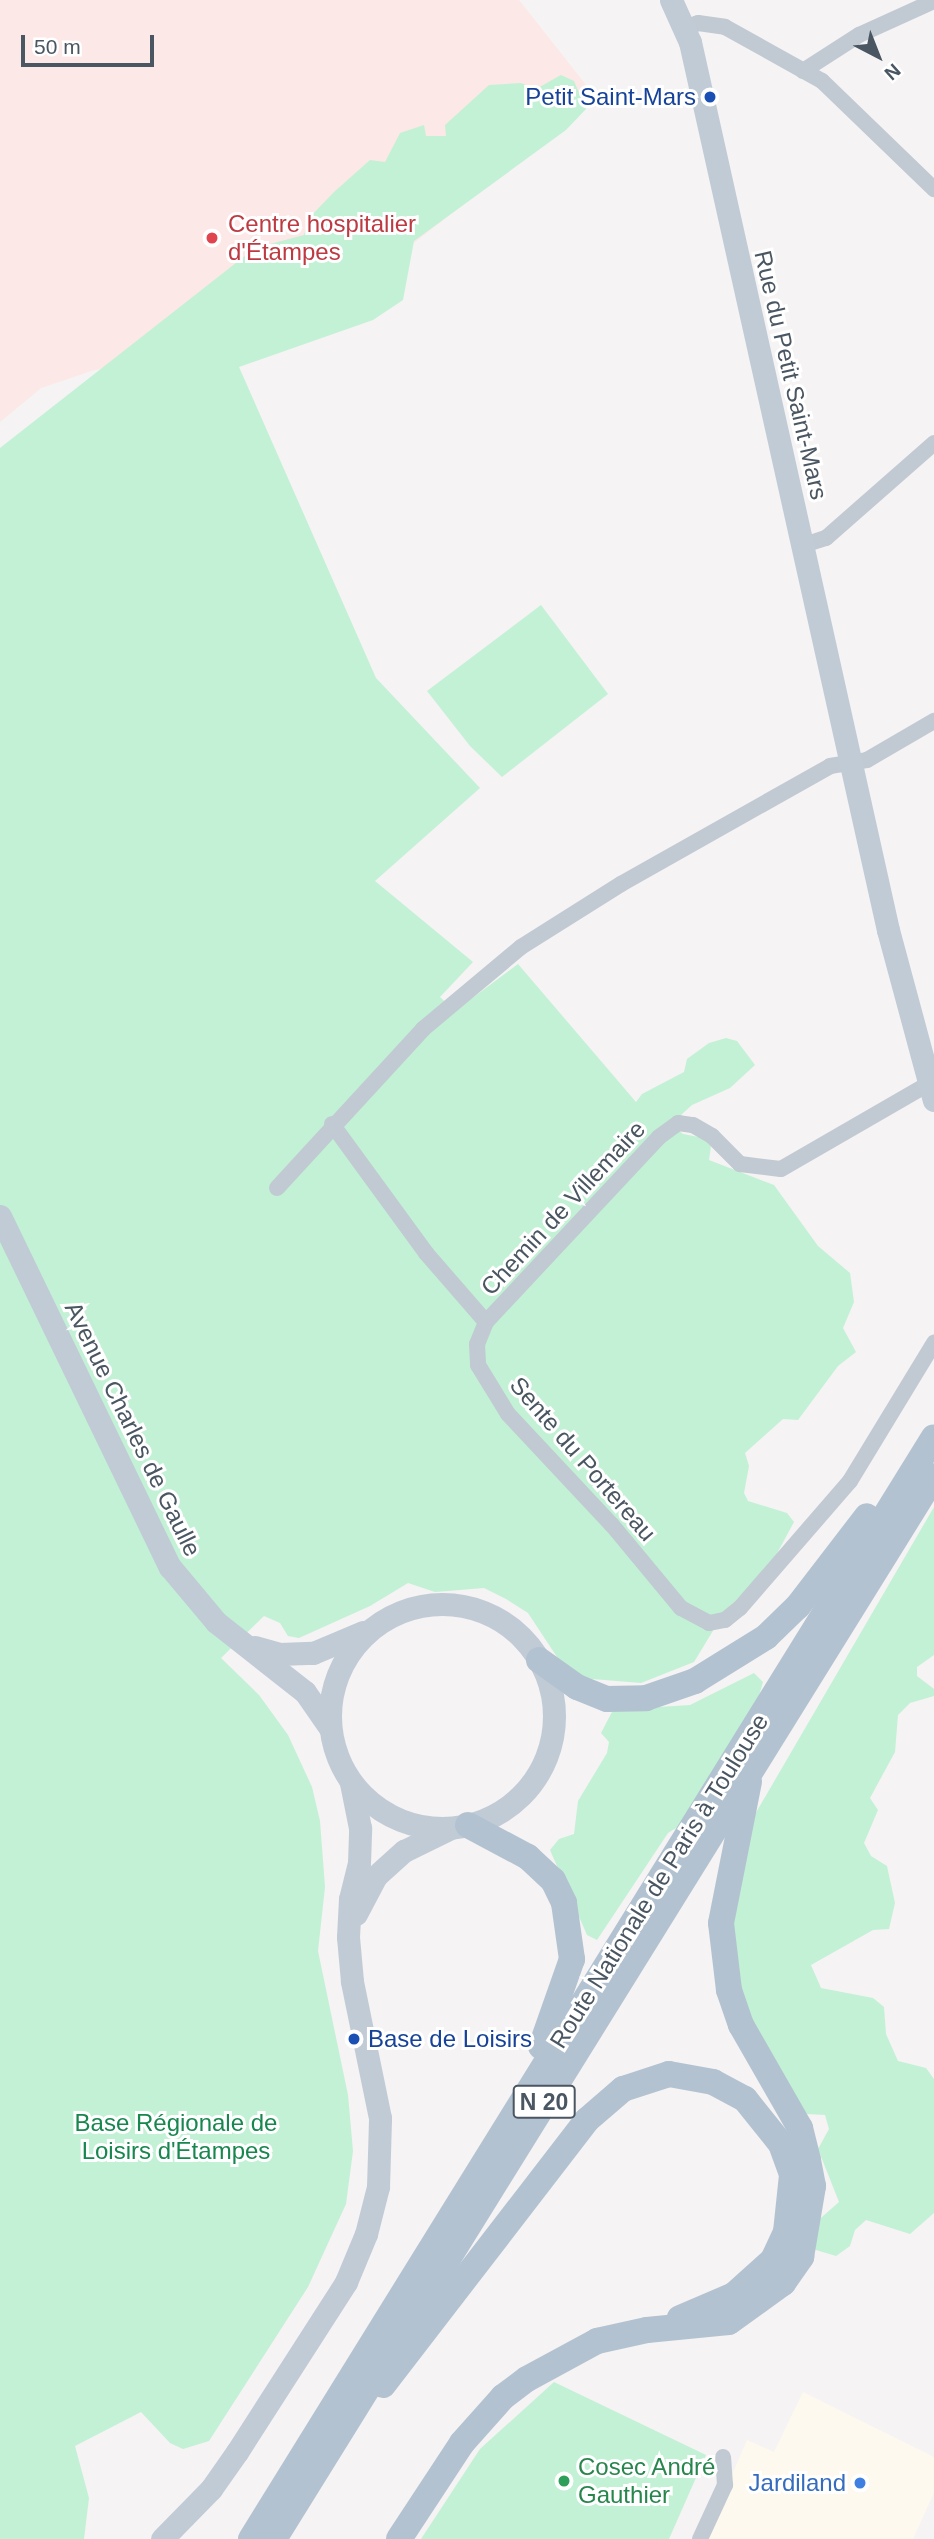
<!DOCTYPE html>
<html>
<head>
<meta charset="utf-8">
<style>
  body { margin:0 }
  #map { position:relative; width:934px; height:2539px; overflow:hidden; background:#f5f3f3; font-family:Helvetica,sans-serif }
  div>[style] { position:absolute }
  .commercial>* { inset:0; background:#fdf9ef }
  .medical>* { inset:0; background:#fce8e6 }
  .green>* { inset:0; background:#c3f1d5 }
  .street>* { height:16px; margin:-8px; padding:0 8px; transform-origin:8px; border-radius:8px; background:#c1cad2 }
  .secondary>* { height:23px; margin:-11.5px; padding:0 11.5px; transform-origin:11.5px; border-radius:11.5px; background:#c1cbd6 }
  .secondary>.ring { margin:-11.5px; padding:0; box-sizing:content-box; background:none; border:23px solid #c1cbd6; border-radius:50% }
  .primary>* { height:26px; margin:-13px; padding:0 13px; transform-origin:13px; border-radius:13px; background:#b3c2d1 }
  .dots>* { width:19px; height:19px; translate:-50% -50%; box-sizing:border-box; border:4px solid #fff; border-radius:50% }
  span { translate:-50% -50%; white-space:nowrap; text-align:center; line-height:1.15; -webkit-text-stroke:6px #fff; paint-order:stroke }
  .shield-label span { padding:2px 5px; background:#fff; border:2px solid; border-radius:5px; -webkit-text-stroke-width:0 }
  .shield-label { font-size:23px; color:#4a5661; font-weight:700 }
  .transit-label { font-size:24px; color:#164399 }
  .right { translate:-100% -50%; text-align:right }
  .left { translate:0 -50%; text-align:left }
  .health-label { font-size:24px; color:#be3a42 }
  .street-label { font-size:24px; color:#4a5661 }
  .park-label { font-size:24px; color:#17864f }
  .leisure-label { font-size:24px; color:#27864d }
  .shop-label { font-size:24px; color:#366cbe }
  .north { position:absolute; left:843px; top:21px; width:70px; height:70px; -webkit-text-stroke:5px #fff; paint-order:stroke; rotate:138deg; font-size:19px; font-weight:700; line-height:28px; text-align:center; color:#4a5661 }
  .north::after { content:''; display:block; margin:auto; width:24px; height:32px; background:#4a5661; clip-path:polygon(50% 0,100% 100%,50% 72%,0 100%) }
  .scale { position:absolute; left:21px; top:35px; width:133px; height:32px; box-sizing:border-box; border:4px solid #4a5661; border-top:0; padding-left:9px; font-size:21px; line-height:24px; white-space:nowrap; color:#4a5661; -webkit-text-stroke:5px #fff; paint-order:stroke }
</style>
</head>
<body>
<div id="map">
  <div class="commercial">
    <div style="clip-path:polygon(803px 2392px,934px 2457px,934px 2493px,913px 2539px,704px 2539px,747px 2440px,774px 2452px)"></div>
  </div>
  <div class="medical">
    <div style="clip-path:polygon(0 0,519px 0,597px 99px,363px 283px,224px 341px,91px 371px,41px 388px,0 422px)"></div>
  </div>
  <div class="green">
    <div style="clip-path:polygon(561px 75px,574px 81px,586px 109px,566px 130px,414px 241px,403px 300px,373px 320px,239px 367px,376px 678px,480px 788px,375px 881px,473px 962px,440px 997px,455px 1011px,518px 964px,636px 1102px,642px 1094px,684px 1072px,687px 1059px,709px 1043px,726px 1038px,737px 1041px,755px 1065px,730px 1088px,692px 1105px,671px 1124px,683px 1134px,704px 1138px,711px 1146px,709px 1160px,774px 1185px,818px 1246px,850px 1273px,854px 1302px,843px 1328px,856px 1352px,838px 1366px,798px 1420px,783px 1419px,745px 1453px,749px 1466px,744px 1493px,748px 1501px,787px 1513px,794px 1522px,768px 1570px,725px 1611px,694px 1662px,641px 1683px,580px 1678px,559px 1660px,528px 1613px,506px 1599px,484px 1588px,435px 1592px,408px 1583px,370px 1606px,299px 1638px,288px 1636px,280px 1623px,264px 1616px,221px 1658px,259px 1695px,288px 1735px,312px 1787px,320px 1821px,325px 1887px,318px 1951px,348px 2095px,353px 2151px,346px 2204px,308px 2287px,209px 2441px,183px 2449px,170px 2443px,141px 2412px,75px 2446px,89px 2498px,84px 2539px,0 2539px,0 448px,255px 248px,304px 235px,309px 218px,334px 192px,370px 160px,385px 162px,400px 133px,424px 125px,426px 136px,446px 136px,445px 125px,489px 85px,521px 83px,536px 89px)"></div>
    <div style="clip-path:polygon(541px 605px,608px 694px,502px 777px,470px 746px,427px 691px)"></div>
    <div style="clip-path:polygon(934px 1507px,934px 1655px,917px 1667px,917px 1676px,934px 1689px,934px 1696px,910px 1703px,898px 1715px,895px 1752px,870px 1798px,878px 1810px,864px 1843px,871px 1856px,887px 1866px,895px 1903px,889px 1929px,873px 1930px,811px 1965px,821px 1988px,873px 1998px,884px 2007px,886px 2034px,898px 2061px,926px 2068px,934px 2079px,934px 2213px,910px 2234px,866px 2220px,855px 2230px,850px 2246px,836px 2256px,806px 2247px,814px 2224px,839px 2202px,818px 2149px,829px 2129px,825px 2115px,807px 2114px,772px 2093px,726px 1942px,747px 1828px)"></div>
    <div style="clip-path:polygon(754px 1673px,763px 1682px,757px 1703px,681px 1825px,668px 1833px,597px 1940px,587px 1935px,550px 1850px,559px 1839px,574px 1834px,578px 1801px,607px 1753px,609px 1742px,601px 1733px,613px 1710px,690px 1705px)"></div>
    <div style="clip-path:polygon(554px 2382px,706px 2455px,669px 2539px,421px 2539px,480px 2449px)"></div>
  </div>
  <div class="street">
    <div style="left:683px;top:28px;width:16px;rotate:-18deg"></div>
    <div style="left:698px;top:23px;width:27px;rotate:8deg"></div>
    <div style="left:725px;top:27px;width:111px;rotate:29.1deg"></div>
    <div style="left:822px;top:81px;width:156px;rotate:44deg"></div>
    <div style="left:803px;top:71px;width:67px;rotate:-32.7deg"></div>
    <div style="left:859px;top:35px;width:82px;rotate:-24.4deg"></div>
    <div style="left:804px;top:545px;width:23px;rotate:-18deg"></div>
    <div style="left:826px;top:538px;width:144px;rotate:-41.3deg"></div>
    <div style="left:332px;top:1124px;width:160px;rotate:53.9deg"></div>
    <div style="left:426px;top:1253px;width:91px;rotate:49deg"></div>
    <div style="left:486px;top:1322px;width:24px;rotate:112deg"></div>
    <div style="left:477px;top:1344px;width:21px;rotate:87deg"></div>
    <div style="left:478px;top:1365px;width:57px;rotate:58.5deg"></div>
    <div style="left:508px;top:1414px;width:152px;rotate:46.9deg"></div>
    <div style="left:612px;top:1525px;width:108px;rotate:50.3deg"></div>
    <div style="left:681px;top:1608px;width:32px;rotate:28deg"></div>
    <div style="left:709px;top:1623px;width:16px;rotate:-11deg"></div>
    <div style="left:725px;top:1620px;width:19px;rotate:-39deg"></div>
    <div style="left:740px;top:1608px;width:168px;rotate:-49.1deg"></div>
    <div style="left:850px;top:1481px;width:162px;rotate:-58.7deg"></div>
    <div style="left:277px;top:1188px;width:216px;rotate:-47.4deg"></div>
    <div style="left:423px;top:1029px;width:128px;rotate:-39.9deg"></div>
    <div style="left:521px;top:947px;width:118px;rotate:-32.2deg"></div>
    <div style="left:621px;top:884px;width:240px;rotate:-29.4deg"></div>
    <div style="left:830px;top:766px;width:37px;rotate:-9deg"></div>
    <div style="left:867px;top:760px;width:78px;rotate:-30.2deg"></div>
    <div style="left:486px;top:1322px;width:253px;rotate:-46.9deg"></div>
    <div style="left:659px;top:1137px;width:24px;rotate:-36deg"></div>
    <div style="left:678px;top:1123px;width:15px;rotate:8deg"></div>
    <div style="left:693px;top:1125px;width:22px;rotate:30deg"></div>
    <div style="left:712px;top:1136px;width:40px;rotate:45deg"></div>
    <div style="left:740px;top:1164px;width:41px;rotate:7deg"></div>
    <div style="left:781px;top:1169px;width:170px;rotate:-30deg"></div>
    <div style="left:700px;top:2539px;width:60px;rotate:-65.2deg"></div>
    <div style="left:725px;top:2485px;width:28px;rotate:-94deg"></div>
  </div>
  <div class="secondary">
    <div style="left:671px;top:0;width:46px;rotate:65.7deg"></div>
    <div style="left:690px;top:42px;width:910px;rotate:77.43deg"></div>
    <div style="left:888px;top:930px;width:176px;rotate:74.9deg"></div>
    <div style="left:0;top:1216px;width:390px;rotate:64.2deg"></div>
    <div style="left:170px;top:1567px;width:72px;rotate:50.1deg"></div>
    <div style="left:216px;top:1622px;width:113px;rotate:38.2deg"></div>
    <div style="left:305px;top:1692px;width:44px;rotate:55.2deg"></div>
    <div class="ring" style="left:330px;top:1604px;width:201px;height:201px"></div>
    <div style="left:255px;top:1647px;width:25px;rotate:16deg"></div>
    <div style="left:279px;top:1654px;width:34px;rotate:-2deg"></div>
    <div style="left:313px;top:1653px;width:54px;rotate:-22.8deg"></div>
    <div style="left:356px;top:1914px;width:43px;rotate:-62.2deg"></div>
    <div style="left:376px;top:1876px;width:38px;rotate:-42deg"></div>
    <div style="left:404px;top:1851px;width:50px;rotate:-26.1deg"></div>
    <div style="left:162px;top:2539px;width:70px;rotate:-45.6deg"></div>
    <div style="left:211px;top:2489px;width:45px;rotate:-54.9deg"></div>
    <div style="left:237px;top:2452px;width:202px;rotate:-57.3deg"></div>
    <div style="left:346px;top:2282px;width:52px;rotate:-67.4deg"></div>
    <div style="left:366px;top:2234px;width:49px;rotate:-75.7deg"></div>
    <div style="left:378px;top:2187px;width:69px;rotate:-88.3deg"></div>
    <div style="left:380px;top:2118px;width:140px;rotate:-101.6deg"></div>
    <div style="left:352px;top:1981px;width:44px;rotate:-95.2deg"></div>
    <div style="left:348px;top:1937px;width:38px;rotate:-87deg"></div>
    <div style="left:350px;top:1899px;width:37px;rotate:-76deg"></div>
    <div style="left:359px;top:1863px;width:35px;rotate:-88deg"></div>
    <div style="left:360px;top:1828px;width:46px;rotate:-101.3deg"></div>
  </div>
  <div class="primary">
    <div style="left:539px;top:1660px;width:47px;rotate:35.4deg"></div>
    <div style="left:577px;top:1687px;width:32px;rotate:22deg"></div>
    <div style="left:607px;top:1699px;width:39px;rotate:-1deg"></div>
    <div style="left:646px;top:1698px;width:52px;rotate:-19.1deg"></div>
    <div style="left:695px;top:1681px;width:84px;rotate:-31.8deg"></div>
    <div style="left:766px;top:1637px;width:45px;rotate:-44.1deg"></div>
    <div style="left:798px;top:1606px;width:113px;rotate:-52.5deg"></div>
    <div style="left:468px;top:1825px;width:68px;rotate:28.1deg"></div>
    <div style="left:528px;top:1857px;width:34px;rotate:43deg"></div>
    <div style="left:553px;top:1880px;width:25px;rotate:64deg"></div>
    <div style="left:564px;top:1903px;width:57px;rotate:81.9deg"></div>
    <div style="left:572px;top:1959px;width:93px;rotate:109.4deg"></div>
    <div style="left:383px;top:2385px;width:334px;rotate:-52.4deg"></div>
    <div style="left:587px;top:2120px;width:48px;rotate:-40.7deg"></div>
    <div style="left:623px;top:2089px;width:48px;rotate:-18.1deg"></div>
    <div style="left:669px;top:2074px;width:45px;rotate:10.3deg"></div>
    <div style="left:713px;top:2082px;width:36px;rotate:28deg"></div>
    <div style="left:745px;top:2099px;width:58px;rotate:51.3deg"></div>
    <div style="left:781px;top:2144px;width:33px;rotate:70deg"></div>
    <div style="left:792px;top:2175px;width:57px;rotate:96deg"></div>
    <div style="left:786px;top:2232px;width:31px;rotate:115deg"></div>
    <div style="left:773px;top:2260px;width:52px;rotate:138.1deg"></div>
    <div style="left:734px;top:2295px;width:59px;rotate:156.9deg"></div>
    <div style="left:251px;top:2539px;width:1296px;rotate:-58.21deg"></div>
    <div style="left:274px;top:2539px;width:1251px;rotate:-58.16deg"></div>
    <div style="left:399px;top:2539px;width:115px;rotate:-56.7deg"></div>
    <div style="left:462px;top:2443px;width:62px;rotate:-48.3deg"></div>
    <div style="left:503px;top:2397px;width:30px;rotate:-37deg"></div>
    <div style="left:527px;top:2379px;width:80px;rotate:-28.5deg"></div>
    <div style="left:597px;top:2341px;width:51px;rotate:-12.4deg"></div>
    <div style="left:647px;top:2330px;width:82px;rotate:-5.6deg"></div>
    <div style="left:729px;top:2322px;width:67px;rotate:-35.8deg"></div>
    <div style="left:783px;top:2283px;width:32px;rotate:-55deg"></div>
    <div style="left:801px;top:2257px;width:72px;rotate:-80.4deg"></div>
    <div style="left:813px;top:2186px;width:26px;rotate:-101deg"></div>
    <div style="left:808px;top:2160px;width:33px;rotate:-104deg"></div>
    <div style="left:800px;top:2128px;width:119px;rotate:-119.8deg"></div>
    <div style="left:741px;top:2025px;width:37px;rotate:-109deg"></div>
    <div style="left:729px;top:1990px;width:67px;rotate:-96.8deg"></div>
    <div style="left:721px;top:1923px;width:144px;rotate:-78.8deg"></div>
  </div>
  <div class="dots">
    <div style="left:710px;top:97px;background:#1a4fb4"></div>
    <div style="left:212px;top:238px;background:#e0444e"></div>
    <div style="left:354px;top:2039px;background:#1a4fb4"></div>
    <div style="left:564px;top:2481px;background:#2e9e5b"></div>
    <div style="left:860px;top:2483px;background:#3f7fe0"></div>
  </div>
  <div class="shield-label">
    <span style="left:544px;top:2102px">N 20</span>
  </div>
  <div class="transit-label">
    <span class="right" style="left:696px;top:97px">Petit Saint-Mars</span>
    <span class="left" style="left:368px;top:2039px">Base de Loisirs</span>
  </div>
  <div class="health-label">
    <span class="left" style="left:228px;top:238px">Centre hospitalier<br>d'Étampes</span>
  </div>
  <div class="street-label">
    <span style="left:791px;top:375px;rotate:77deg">Rue du Petit Saint-Mars</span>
    <span style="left:563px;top:1208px;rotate:-47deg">Chemin de Villemaire</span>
    <span style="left:133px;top:1429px;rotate:64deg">Avenue Charles de Gaulle</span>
    <span style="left:583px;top:1459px;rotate:49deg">Sente du Portereau</span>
    <span style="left:659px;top:1881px;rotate:-58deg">Route Nationale de Paris à Toulouse</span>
  </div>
  <div class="park-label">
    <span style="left:176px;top:2137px">Base Régionale de<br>Loisirs d'Étampes</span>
  </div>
  <div class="leisure-label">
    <span class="left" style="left:578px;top:2481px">Cosec André<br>Gauthier</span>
  </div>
  <div class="shop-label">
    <span class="right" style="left:846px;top:2483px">Jardiland</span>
  </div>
  <div class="north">N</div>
  <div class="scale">50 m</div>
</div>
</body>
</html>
